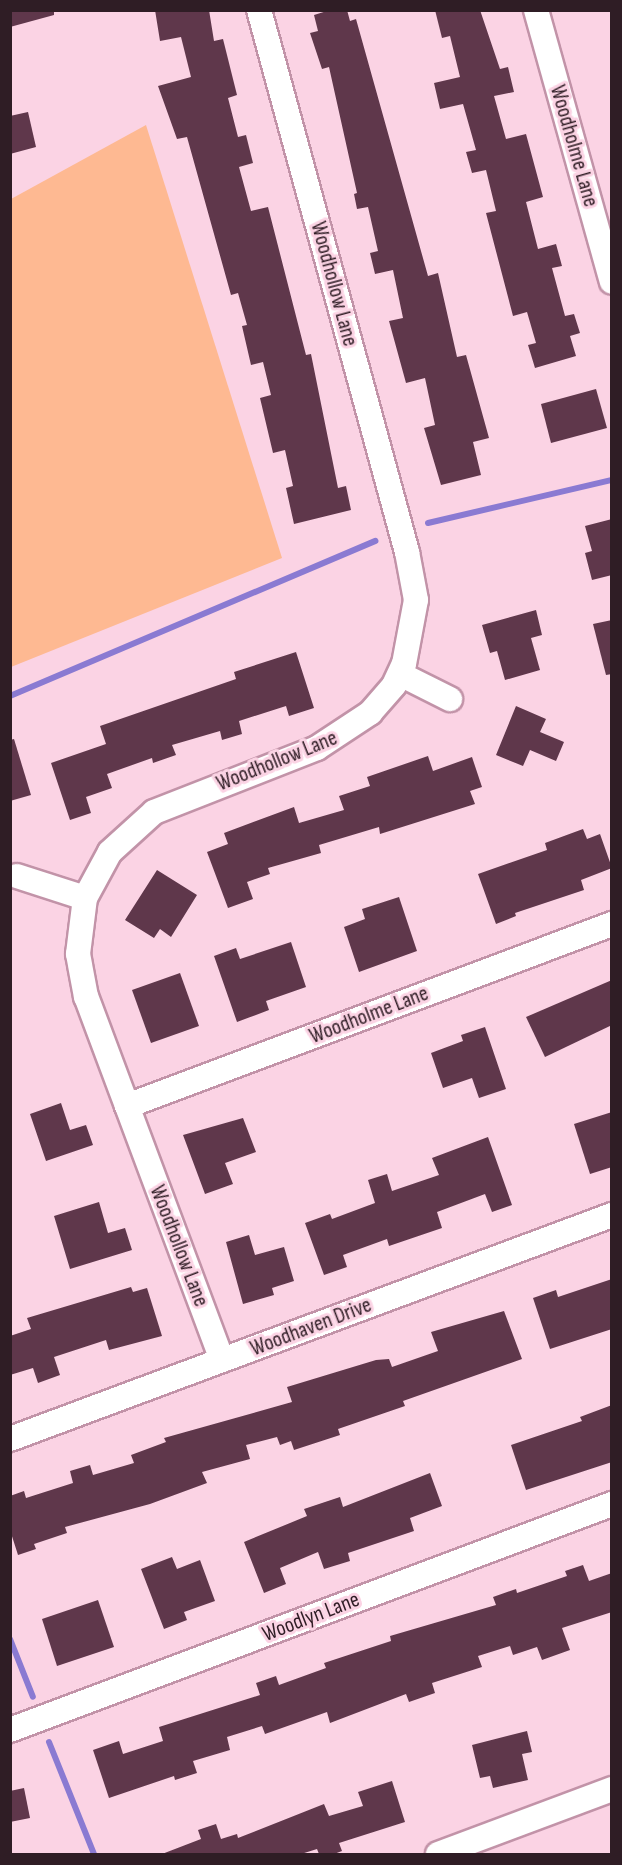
<!DOCTYPE html>
<html>
<head>
<meta charset="utf-8">
<style>
  body { margin:0 }
  #map { position:relative; width:622px; height:1865px; overflow:hidden; background:#fbd3e4; font-family:"Sofia Sans Condensed",sans-serif }
  div>[style] { position:absolute }
  .green>* { inset:0; background:#feb992 }
  .stream>* { height:6px; margin:-3px; padding:0 3px; transform-origin:3px; border-radius:3px; background:#8a7ad2 }
  .building>* { inset:0; background:#5f374b }
  .roads { filter:drop-shadow(2px 0 #c293a8) drop-shadow(-2px 0 #c293a8) drop-shadow(0 2px #c293a8) drop-shadow(0 -2px #c293a8) }
  .minor>* { height:24px; margin:-12px; padding:0 12px; transform-origin:12px; border-radius:12px; background:#fff }
  span { translate:-50% -50%; white-space:nowrap; text-align:center; line-height:1.15; -webkit-text-stroke:6px #fbd3e4; paint-order:stroke }
  .street-label { font-size:22px; color:#2f1d25 }
  .frame { position:absolute; inset:0; border:12px solid #2f1d25; pointer-events:none }
</style>
</head>
<body>
<div id="map">
  <div class="green">
    <div style="clip-path:polygon(146px 125px,282px 558px,11px 667px,11px 199px)"></div>
  </div>
  <div class="stream">
    <div style="left:428px;top:523px;width:189px;rotate:-13.2deg"></div>
    <div style="left:10px;top:696px;width:397px;rotate:-23deg"></div>
    <div style="left:10px;top:1639px;width:62px;rotate:68.4deg"></div>
    <div style="left:49px;top:1742px;width:121px;rotate:68.1deg"></div>
  </div>
  <div class="building">
    <div style="clip-path:polygon(10px 10px,54px 10px,54px 15px,10px 27px)"></div>
    <div style="clip-path:polygon(155px 10px,209px 10px,214px 41px,223px 39px,237px 95px,228px 98px,238px 137px,246px 135px,253px 163px,239px 167px,251px 211px,268px 207px,306px 355px,311px 354px,338px 488px,346px 486px,351px 510px,294px 524px,286px 488px,293px 486px,285px 450px,273px 453px,260px 398px,271px 395px,263px 362px,251px 365px,242px 326px,247px 325px,238px 293px,231px 295px,187px 137px,177px 139px,158px 86px,191px 77px,181px 37px,160px 41px)"></div>
    <div style="clip-path:polygon(330px 10px,347px 10px,350px 21px,356px 19px,428px 276px,438px 273px,457px 357px,466px 355px,489px 438px,473px 442px,481px 475px,441px 485px,424px 428px,435px 425px,425px 378px,406px 383px,389px 321px,403px 318px,393px 270px,375px 274px,370px 253px,378px 251px,368px 207px,357px 209px,354px 194px,357px 193px,329px 67px,322px 69px,310px 33px,318px 31px,314px 15px)"></div>
    <div style="clip-path:polygon(435px 10px,480px 10px,500px 69px,508px 67px,514px 92px,494px 96px,506px 139px,526px 134px,543px 197px,526px 202px,538px 249px,556px 244px,562px 266px,552px 268px,565px 316px,574px 314px,580px 333px,570px 336px,576px 356px,535px 368px,528px 345px,536px 343px,527px 312px,513px 316px,486px 213px,496px 211px,486px 170px,472px 173px,466px 152px,476px 150px,463px 104px,440px 109px,434px 83px,460px 77px,450px 36px,442px 38px)"></div>
    <div style="clip-path:polygon(28px 112px,36px 147px,10px 154px,10px 116px)"></div>
    <div style="clip-path:polygon(596px 389px,607px 428px,551px 443px,541px 404px)"></div>
    <div style="clip-path:polygon(612px 519px,612px 575px,592px 580px,585px 553px,592px 551px,585px 526px)"></div>
    <div style="clip-path:polygon(536px 610px,542px 635px,531px 638px,540px 670px,505px 680px,497px 651px,490px 653px,482px 625px)"></div>
    <div style="clip-path:polygon(612px 620px,612px 674px,606px 675px,593px 624px)"></div>
    <div style="clip-path:polygon(296px 652px,314px 708px,289px 716px,286px 706px,239px 721px,242px 734px,222px 740px,220px 731px,172px 745px,176px 755px,153px 763px,152px 758px,107px 774px,112px 788px,86px 797px,91px 813px,70px 820px,51px 763px,106px 744px,100px 726px,236px 679px,234px 672px)"></div>
    <div style="clip-path:polygon(516px 706px,546px 719px,540px 732px,564px 742px,556px 761px,530px 750px,523px 766px,496px 755px)"></div>
    <div style="clip-path:polygon(14px 739px,31px 795px,10px 801px,10px 740px)"></div>
    <div style="clip-path:polygon(428px 756px,433px 771px,472px 757px,482px 787px,470px 791px,475px 804px,380px 834px,379px 827px,319px 845px,321px 853px,268px 868px,270px 874px,247px 882px,253px 899px,228px 908px,207px 852px,228px 844px,224px 833px,294px 807px,299px 823px,344px 810px,339px 796px,370px 786px,367px 777px)"></div>
    <div style="clip-path:polygon(583px 829px,587px 839px,600px 834px,612px 868px,581px 880px,584px 890px,515px 913px,516px 916px,496px 924px,478px 874px,547px 850px,545px 843px)"></div>
    <div style="clip-path:polygon(157px 870px,197px 895px,171px 937px,160px 929px,154px 938px,125px 920px)"></div>
    <div style="clip-path:polygon(399px 897px,417px 951px,359px 972px,344px 927px,365px 919px,362px 909px)"></div>
    <div style="clip-path:polygon(291px 942px,306px 987px,266px 1001px,269px 1010px,237px 1022px,214px 956px,236px 948px,240px 959px)"></div>
    <div style="clip-path:polygon(180px 973px,199px 1026px,151px 1043px,132px 990px)"></div>
    <div style="clip-path:polygon(612px 980px,612px 1025px,545px 1057px,526px 1017px)"></div>
    <div style="clip-path:polygon(485px 1027px,506px 1089px,479px 1098px,472px 1078px,443px 1088px,431px 1053px,463px 1041px,461px 1035px)"></div>
    <div style="clip-path:polygon(61px 1103px,70px 1130px,86px 1125px,93px 1145px,46px 1161px,30px 1114px)"></div>
    <div style="clip-path:polygon(612px 1112px,612px 1167px,590px 1174px,574px 1124px)"></div>
    <div style="clip-path:polygon(243px 1118px,256px 1152px,225px 1163px,233px 1184px,205px 1194px,183px 1135px)"></div>
    <div style="clip-path:polygon(488px 1137px,512px 1205px,492px 1212px,485px 1194px,437px 1212px,442px 1228px,389px 1246px,387px 1239px,343px 1255px,347px 1267px,324px 1275px,305px 1223px,330px 1214px,332px 1219px,375px 1203px,368px 1180px,387px 1174px,392px 1191px,439px 1175px,432px 1158px)"></div>
    <div style="clip-path:polygon(99px 1202px,108px 1233px,125px 1228px,132px 1250px,70px 1269px,54px 1216px)"></div>
    <div style="clip-path:polygon(249px 1235px,255px 1255px,284px 1247px,294px 1281px,272px 1288px,274px 1295px,243px 1304px,226px 1242px)"></div>
    <div style="clip-path:polygon(612px 1279px,612px 1329px,550px 1349px,533px 1298px,556px 1290px,558px 1297px)"></div>
    <div style="clip-path:polygon(131px 1287px,133px 1292px,147px 1288px,162px 1336px,109px 1350px,106px 1340px,54px 1357px,60px 1375px,38px 1383px,33px 1368px,10px 1375px,10px 1336px,31px 1329px,27px 1318px)"></div>
    <div style="clip-path:polygon(504px 1311px,522px 1359px,403px 1401px,405px 1406px,338px 1429px,340px 1435px,294px 1450px,291px 1441px,280px 1445px,277px 1437px,246px 1445px,250px 1459px,202px 1472px,207px 1483px,150px 1504px,65px 1527px,67px 1533px,34px 1544px,36px 1549px,18px 1555px,10px 1530px,10px 1496px,24px 1491px,26px 1498px,73px 1483px,70px 1471px,90px 1465px,93px 1475px,134px 1463px,131px 1455px,166px 1442px,164px 1438px,292px 1402px,287px 1387px,376px 1360px,389px 1359px,392px 1367px,438px 1351px,431px 1332px)"></div>
    <div style="clip-path:polygon(612px 1405px,612px 1462px,526px 1490px,511px 1445px,582px 1421px,580px 1417px)"></div>
    <div style="clip-path:polygon(430px 1473px,442px 1506px,410px 1518px,414px 1531px,348px 1553px,350px 1561px,324px 1569px,318px 1552px,280px 1568px,286px 1584px,264px 1593px,244px 1542px,307px 1516px,304px 1509px,340px 1497px,343px 1507px)"></div>
    <div style="clip-path:polygon(172px 1557px,177px 1569px,200px 1560px,215px 1601px,184px 1612px,187px 1620px,164px 1629px,141px 1569px)"></div>
    <div style="clip-path:polygon(583px 1565px,589px 1581px,612px 1573px,612px 1612px,562px 1628px,570px 1650px,542px 1660px,537px 1647px,513px 1655px,510px 1646px,478px 1656px,482px 1667px,432px 1683px,435px 1693px,409px 1702px,406px 1694px,330px 1723px,327px 1712px,265px 1734px,262px 1726px,227px 1737px,230px 1750px,193px 1761px,197px 1773px,175px 1780px,174px 1776px,109px 1798px,93px 1750px,119px 1741px,123px 1754px,163px 1741px,159px 1727px,260px 1695px,256px 1683px,276px 1676px,279px 1685px,326px 1668px,324px 1663px,391px 1641px,390px 1636px,496px 1605px,493px 1597px,516px 1589px,517px 1593px,567px 1576px,565px 1571px)"></div>
    <div style="clip-path:polygon(98px 1600px,114px 1647px,57px 1666px,42px 1619px)"></div>
    <div style="clip-path:polygon(527px 1731px,532px 1752px,522px 1754px,528px 1780px,493px 1788px,490px 1776px,480px 1778px,472px 1745px)"></div>
    <div style="clip-path:polygon(392px 1781px,405px 1822px,339px 1843px,342px 1851px,334px 1854px,319px 1854px,317px 1849px,301px 1854px,162px 1854px,201px 1839px,198px 1830px,216px 1824px,221px 1839px,237px 1834px,238px 1838px,324px 1804px,329px 1816px,363px 1806px,358px 1792px)"></div>
    <div style="clip-path:polygon(24px 1788px,30px 1818px,10px 1822px,10px 1791px)"></div>
  </div>
  <div class="roads">
    <div class="minor">
      <div style="left:536px;top:10px;width:282px;rotate:74.4deg"></div>
      <div style="left:400px;top:674px;width:56px;rotate:26.6deg"></div>
      <div style="left:17px;top:876px;width:71px;rotate:17.9deg"></div>
      <div style="left:127px;top:1106px;width:518px;rotate:-20.57deg"></div>
      <div style="left:222px;top:1360px;width:388px;rotate:-110.5deg"></div>
      <div style="left:86px;top:997px;width:44px;rotate:-100.5deg"></div>
      <div style="left:78px;top:954px;width:56px;rotate:-82.9deg"></div>
      <div style="left:85px;top:898px;width:52px;rotate:-61.5deg"></div>
      <div style="left:110px;top:852px;width:59px;rotate:-42.3deg"></div>
      <div style="left:154px;top:812px;width:175px;rotate:-21.4deg"></div>
      <div style="left:317px;top:748px;width:64px;rotate:-33.4deg"></div>
      <div style="left:370px;top:713px;width:37px;rotate:-49deg"></div>
      <div style="left:394px;top:685px;width:23px;rotate:-65deg"></div>
      <div style="left:404px;top:664px;width:65px;rotate:-79.4deg"></div>
      <div style="left:416px;top:600px;width:49px;rotate:-100.6deg"></div>
      <div style="left:407px;top:552px;width:562px;rotate:-105.27deg"></div>
      <div style="left:10px;top:1439px;width:642px;rotate:-20.41deg"></div>
      <div style="left:10px;top:1730px;width:643px;rotate:-20.58deg"></div>
      <div style="left:438px;top:1854px;width:186px;rotate:-20.5deg"></div>
    </div>
  </div>
  <div class="street-label">
    <span style="left:574px;top:146px;rotate:74deg">Woodholme Lane</span>
    <span style="left:334px;top:284px;rotate:75deg">Woodhollow Lane</span>
    <span style="left:277px;top:761px;rotate:-22deg">Woodhollow Lane</span>
    <span style="left:369px;top:1015px;rotate:-21deg">Woodholme Lane</span>
    <span style="left:179px;top:1246px;rotate:69deg">Woodhollow Lane</span>
    <span style="left:311px;top:1327px;rotate:-21deg">Woodhaven Drive</span>
    <span style="left:311px;top:1617px;rotate:-21deg">Woodlyn Lane</span>
  </div>
  <div class="frame"></div>
</div>
</body>
</html>
